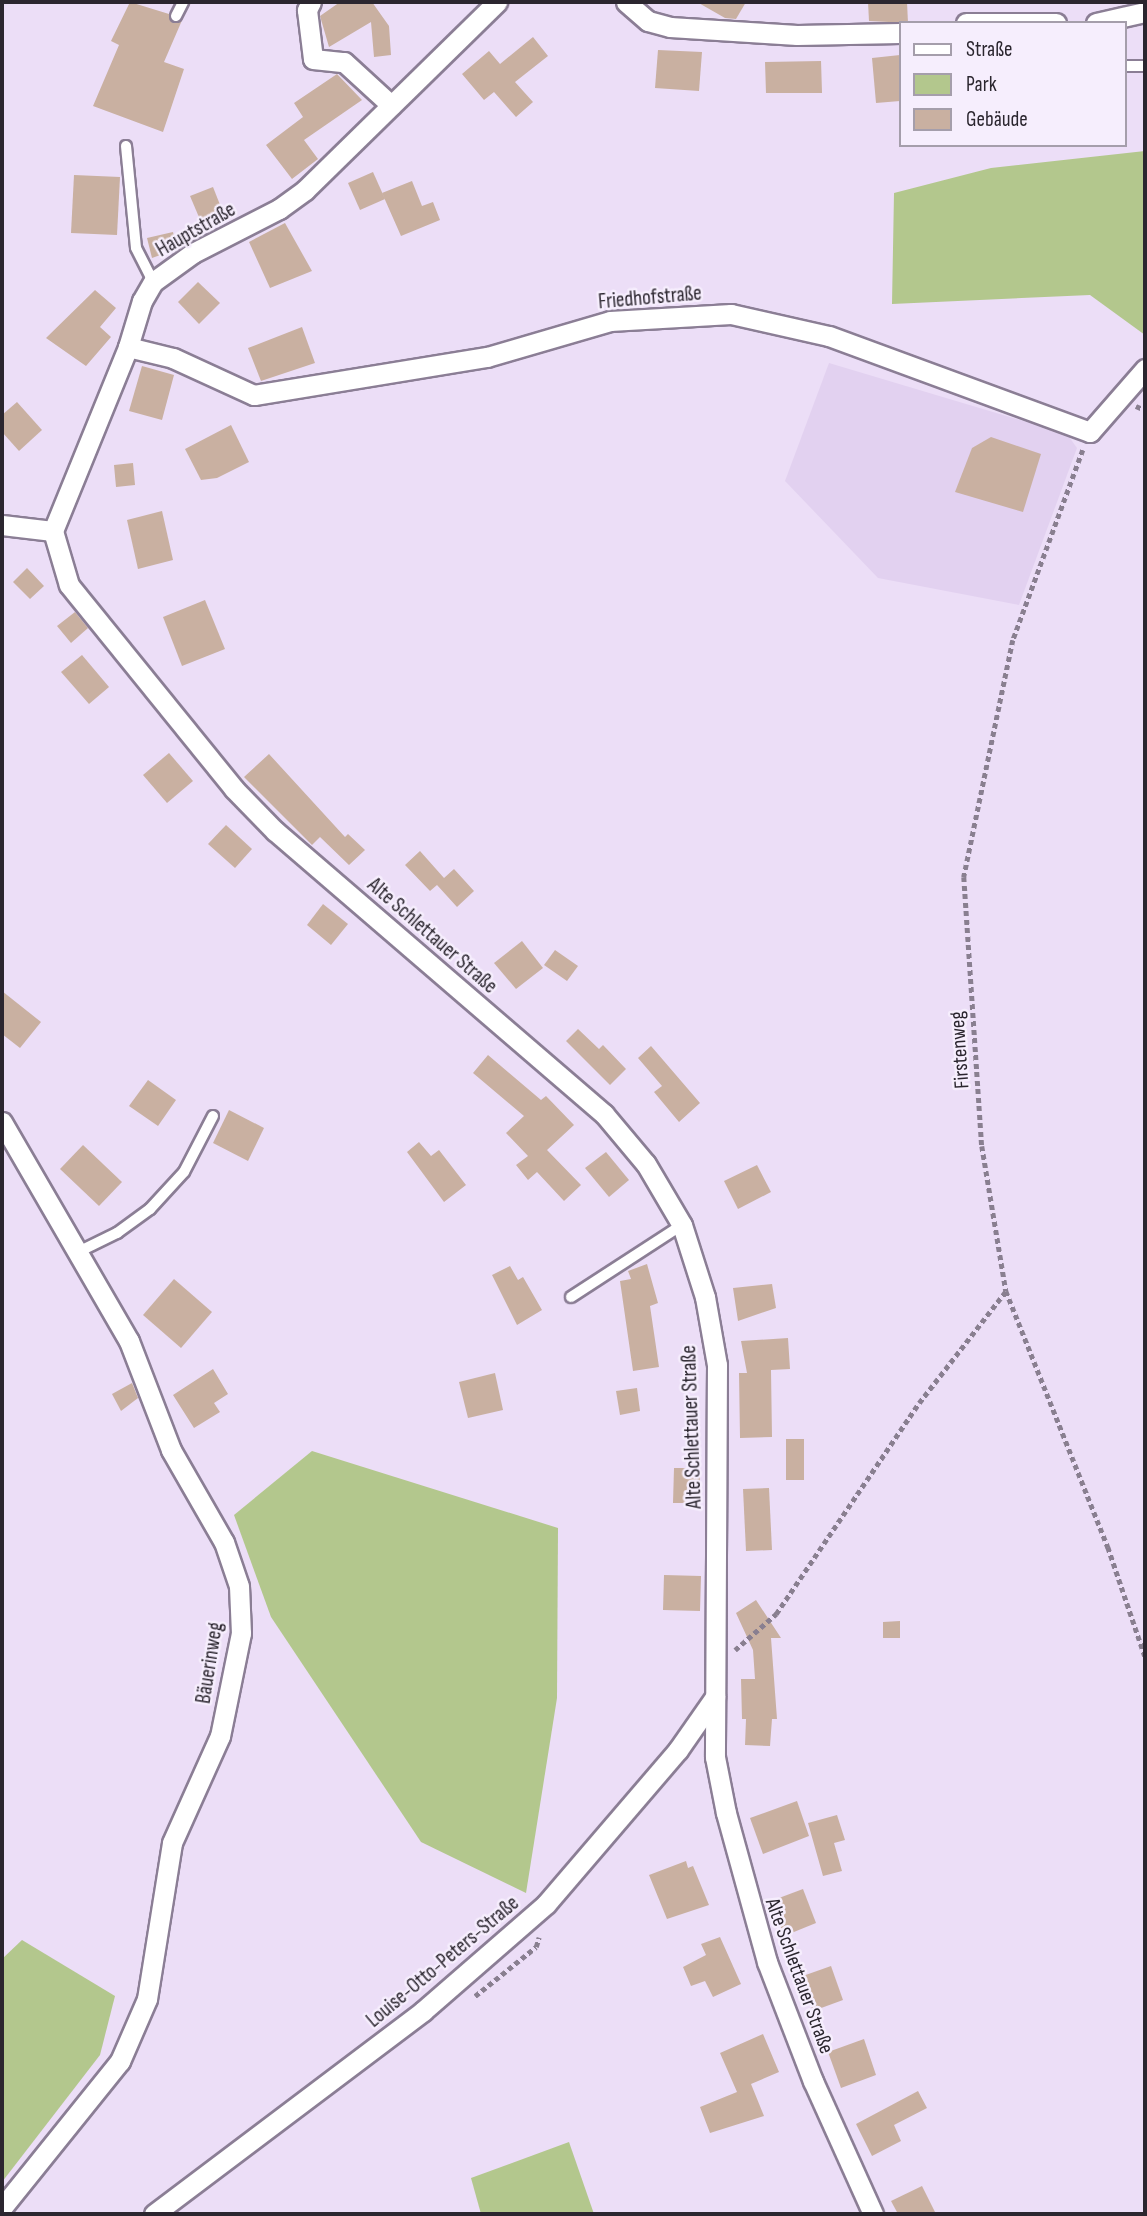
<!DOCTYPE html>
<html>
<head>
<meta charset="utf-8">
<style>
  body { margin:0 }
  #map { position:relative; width:1147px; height:2216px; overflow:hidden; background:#ecdef7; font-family:"Sofia Sans Condensed",sans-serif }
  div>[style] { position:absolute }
  .built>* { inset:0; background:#e2d1f0 }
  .green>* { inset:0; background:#b3c78d }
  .building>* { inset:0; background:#c9b0a1 }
  .path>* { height:4.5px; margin-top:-2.25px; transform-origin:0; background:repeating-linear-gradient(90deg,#897f90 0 5px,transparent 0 8.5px) }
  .roads { filter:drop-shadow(2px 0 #8b7e95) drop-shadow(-2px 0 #8b7e95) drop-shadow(0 2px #8b7e95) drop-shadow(0 -2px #8b7e95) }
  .lane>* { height:10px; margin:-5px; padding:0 5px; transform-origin:5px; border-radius:5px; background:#fff }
  .street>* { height:19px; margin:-9.5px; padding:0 9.5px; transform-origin:9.5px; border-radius:9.5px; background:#fff }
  span { translate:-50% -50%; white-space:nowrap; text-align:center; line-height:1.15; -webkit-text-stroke:5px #f6eefd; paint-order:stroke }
  .street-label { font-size:21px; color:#2b262f }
  .frame { position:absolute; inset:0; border:4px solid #2b262f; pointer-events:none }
  .legend { position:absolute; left:899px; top:21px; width:228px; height:126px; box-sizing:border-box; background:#f6eefd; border:2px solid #a59eab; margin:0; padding:9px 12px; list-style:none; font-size:21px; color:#2b262f }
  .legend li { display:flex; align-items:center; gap:14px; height:35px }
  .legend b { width:35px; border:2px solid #a59eab }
</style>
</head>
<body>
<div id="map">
  <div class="built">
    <div style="clip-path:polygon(829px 363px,1067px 434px,1077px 448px,1019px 605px,878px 578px,785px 481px)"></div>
  </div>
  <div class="green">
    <div style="clip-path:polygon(1145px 151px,1145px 335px,1090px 295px,892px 304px,894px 193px,991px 168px)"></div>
    <div style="clip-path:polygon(312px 1451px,558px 1528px,557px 1698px,526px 1893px,421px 1842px,271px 1617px,234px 1515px)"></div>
    <div style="clip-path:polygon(22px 1940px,115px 1996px,100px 2055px,2px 2182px,2px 1959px)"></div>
    <div style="clip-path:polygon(569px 2142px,594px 2214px,481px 2214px,471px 2178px)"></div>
  </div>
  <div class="building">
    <div style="clip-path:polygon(130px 2px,169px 14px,173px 23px,183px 18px,164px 62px,184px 69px,163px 132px,93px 106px,119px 45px,111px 41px)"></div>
    <div style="clip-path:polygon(340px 2px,372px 2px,389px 26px,391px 55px,374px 57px,371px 22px,329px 47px,320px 16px)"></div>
    <div style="clip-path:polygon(697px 2px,746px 2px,736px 19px,725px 18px)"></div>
    <div style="clip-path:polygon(868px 2px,907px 2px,908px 23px,869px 21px)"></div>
    <div style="clip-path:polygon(533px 37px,548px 56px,515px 82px,533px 102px,516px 117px,494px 92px,484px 100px,462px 74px,489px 51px,500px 64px)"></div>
    <div style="clip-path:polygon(658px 50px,702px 52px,699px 91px,655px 88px)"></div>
    <div style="clip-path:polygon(900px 55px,900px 101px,876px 103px,872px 58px)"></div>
    <div style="clip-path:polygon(821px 61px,822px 93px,766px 93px,765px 62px)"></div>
    <div style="clip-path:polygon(337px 74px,362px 100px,304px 140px,318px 159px,292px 179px,266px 145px,303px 117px,294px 103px)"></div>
    <div style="clip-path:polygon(373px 172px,385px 199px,360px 210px,348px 183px)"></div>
    <div style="clip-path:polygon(74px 175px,120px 177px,117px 235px,71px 233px)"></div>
    <div style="clip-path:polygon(412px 181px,422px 206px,433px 202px,440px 220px,401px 236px,382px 193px)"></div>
    <div style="clip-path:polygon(213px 187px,226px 220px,204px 229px,190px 196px)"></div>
    <div style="clip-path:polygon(285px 223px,312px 271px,270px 288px,249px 242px)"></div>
    <div style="clip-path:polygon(173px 232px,177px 249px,152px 258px,147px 238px)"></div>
    <div style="clip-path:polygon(198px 282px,220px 303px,199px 324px,178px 302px)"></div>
    <div style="clip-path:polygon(95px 290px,116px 308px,100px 327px,111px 337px,86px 366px,46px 338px)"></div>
    <div style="clip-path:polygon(302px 327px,315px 363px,261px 381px,248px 348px)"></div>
    <div style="clip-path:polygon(142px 366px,174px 375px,162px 420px,129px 411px)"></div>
    <div style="clip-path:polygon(17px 402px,42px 430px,19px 451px,2px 432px,2px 415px)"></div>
    <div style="clip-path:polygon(231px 425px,249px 462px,217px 478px,201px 480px,185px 449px)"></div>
    <div style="clip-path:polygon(991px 437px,1041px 454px,1023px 512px,955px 492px,972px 448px)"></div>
    <div style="clip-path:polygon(133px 463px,135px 485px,116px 487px,114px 465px)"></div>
    <div style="clip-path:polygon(162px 511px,173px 560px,138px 569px,127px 520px)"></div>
    <div style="clip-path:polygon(27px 568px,44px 586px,30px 599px,13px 582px)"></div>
    <div style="clip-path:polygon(205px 600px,225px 649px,182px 666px,163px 617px)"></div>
    <div style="clip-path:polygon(75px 612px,88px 628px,71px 643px,57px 626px)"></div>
    <div style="clip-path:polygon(82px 655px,109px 687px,89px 704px,61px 672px)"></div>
    <div style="clip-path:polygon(169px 753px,193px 781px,167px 803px,143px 775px)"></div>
    <div style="clip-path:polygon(269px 754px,345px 837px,348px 834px,365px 850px,349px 865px,320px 837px,312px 845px,244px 777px)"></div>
    <div style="clip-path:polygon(226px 825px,252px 849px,235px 868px,208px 844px)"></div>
    <div style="clip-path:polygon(420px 851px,444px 878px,454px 869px,474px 891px,457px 907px,437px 885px,430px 891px,405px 865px)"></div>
    <div style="clip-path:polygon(323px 904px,348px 924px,331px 945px,307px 925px)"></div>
    <div style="clip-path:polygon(522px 941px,543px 968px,516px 989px,494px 963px)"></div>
    <div style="clip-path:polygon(555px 950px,578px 966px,567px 981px,544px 965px)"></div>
    <div style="clip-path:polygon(2px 991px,41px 1022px,20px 1048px,2px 1034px)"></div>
    <div style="clip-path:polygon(578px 1029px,599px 1049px,603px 1045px,626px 1069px,610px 1085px,566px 1041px)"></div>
    <div style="clip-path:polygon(651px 1046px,700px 1103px,679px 1122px,654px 1092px,662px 1086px,638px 1058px)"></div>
    <div style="clip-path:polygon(488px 1055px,541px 1100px,546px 1096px,574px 1125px,547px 1150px,581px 1185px,564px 1201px,537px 1172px,528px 1180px,516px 1165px,528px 1156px,506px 1133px,524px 1116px,473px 1073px)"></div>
    <div style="clip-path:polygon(148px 1080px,176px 1100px,158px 1126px,129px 1106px)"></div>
    <div style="clip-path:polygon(229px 1110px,264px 1128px,248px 1161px,213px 1143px)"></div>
    <div style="clip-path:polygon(419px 1142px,431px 1156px,439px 1150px,466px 1185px,444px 1202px,407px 1152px)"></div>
    <div style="clip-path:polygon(83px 1145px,122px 1182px,99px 1206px,60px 1169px)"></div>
    <div style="clip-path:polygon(606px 1152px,629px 1180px,609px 1197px,585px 1168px)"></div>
    <div style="clip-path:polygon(757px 1165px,771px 1192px,738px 1209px,724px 1181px)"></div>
    <div style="clip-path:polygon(647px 1264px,658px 1303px,650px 1306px,659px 1367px,633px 1371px,620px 1281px,631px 1279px,628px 1271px)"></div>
    <div style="clip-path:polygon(510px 1266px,518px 1280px,523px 1277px,542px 1310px,517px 1325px,492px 1275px)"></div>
    <div style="clip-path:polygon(174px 1279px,212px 1312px,181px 1348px,143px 1315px)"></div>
    <div style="clip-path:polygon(772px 1284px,776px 1308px,738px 1321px,733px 1288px)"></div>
    <div style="clip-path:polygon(788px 1338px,790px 1369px,771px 1370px,772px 1437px,740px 1438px,739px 1373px,747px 1373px,741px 1341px)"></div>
    <div style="clip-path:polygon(213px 1369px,228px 1394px,214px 1403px,220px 1412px,194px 1428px,173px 1395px)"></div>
    <div style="clip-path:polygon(495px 1373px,503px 1410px,468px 1418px,459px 1382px)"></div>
    <div style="clip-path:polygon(132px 1383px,138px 1398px,121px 1411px,112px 1394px)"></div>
    <div style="clip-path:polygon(637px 1388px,640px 1411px,620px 1415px,616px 1391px)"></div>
    <div style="clip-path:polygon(786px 1439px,804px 1439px,804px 1480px,786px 1480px)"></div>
    <div style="clip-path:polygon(674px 1468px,700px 1468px,700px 1503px,673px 1503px)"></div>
    <div style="clip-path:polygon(769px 1488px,772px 1550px,746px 1551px,743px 1489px)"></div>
    <div style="clip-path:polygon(664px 1575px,701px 1576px,700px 1611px,663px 1610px)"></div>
    <div style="clip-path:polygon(756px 1600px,781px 1638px,771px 1638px,777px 1719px,772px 1719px,770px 1746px,745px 1745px,746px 1719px,742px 1719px,741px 1679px,755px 1679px,753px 1650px,736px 1613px)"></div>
    <div style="clip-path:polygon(900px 1621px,900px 1638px,883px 1638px,883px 1622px)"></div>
    <div style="clip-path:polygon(797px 1801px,809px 1836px,763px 1854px,750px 1818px)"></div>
    <div style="clip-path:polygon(837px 1815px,845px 1840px,834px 1843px,842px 1871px,823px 1876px,808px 1823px)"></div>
    <div style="clip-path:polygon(686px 1861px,688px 1868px,693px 1866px,709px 1905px,667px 1919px,649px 1875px)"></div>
    <div style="clip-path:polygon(803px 1889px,816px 1923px,784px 1936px,771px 1901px)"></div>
    <div style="clip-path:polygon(720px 1937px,741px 1984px,713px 1997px,705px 1981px,691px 1986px,683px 1967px,706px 1955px,701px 1944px)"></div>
    <div style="clip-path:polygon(831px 1966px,843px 2000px,813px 2011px,800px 1977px)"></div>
    <div style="clip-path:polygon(763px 2034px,779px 2072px,751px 2084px,764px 2116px,710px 2133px,700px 2107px,737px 2092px,720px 2053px)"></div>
    <div style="clip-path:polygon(864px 2039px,876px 2075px,841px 2088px,828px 2052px)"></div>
    <div style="clip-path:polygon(918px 2091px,927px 2108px,894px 2125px,901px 2141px,872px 2156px,856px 2124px)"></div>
    <div style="clip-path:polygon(922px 2186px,936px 2214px,898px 2214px,891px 2201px)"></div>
  </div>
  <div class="path">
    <div style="left:1136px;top:406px;width:10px;rotate:24deg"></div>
    <div style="left:1083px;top:450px;width:202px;rotate:110.2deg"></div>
    <div style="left:1013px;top:640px;width:242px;rotate:101.7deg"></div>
    <div style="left:964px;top:877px;width:270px;rotate:86.2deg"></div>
    <div style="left:982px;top:1146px;width:147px;rotate:80.6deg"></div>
    <div style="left:1006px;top:1291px;width:276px;rotate:68.3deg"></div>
    <div style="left:1108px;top:1547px;width:115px;rotate:71.3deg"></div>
    <div style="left:735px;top:1650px;width:55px;rotate:-41.3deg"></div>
    <div style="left:776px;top:1614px;width:255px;rotate:-55.9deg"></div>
    <div style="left:919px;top:1403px;width:142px;rotate:-52.2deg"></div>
    <div style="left:475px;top:1996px;width:78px;rotate:-38.8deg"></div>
    <div style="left:536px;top:1947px;width:10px;rotate:-73deg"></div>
  </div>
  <div class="roads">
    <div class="lane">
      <div style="left:176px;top:16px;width:16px;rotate:-63deg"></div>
      <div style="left:1124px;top:66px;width:21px"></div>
      <div style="left:126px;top:146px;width:102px;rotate:84.4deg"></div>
      <div style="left:136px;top:248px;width:38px;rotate:63deg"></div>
      <div style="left:76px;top:1253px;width:46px;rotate:-26deg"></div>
      <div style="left:117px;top:1233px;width:41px;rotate:-36deg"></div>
      <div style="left:150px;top:1209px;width:50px;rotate:-47.4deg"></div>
      <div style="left:184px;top:1172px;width:63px;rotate:-62.6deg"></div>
      <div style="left:571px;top:1297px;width:132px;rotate:-33deg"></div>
    </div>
    <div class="street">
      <div style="left:311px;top:2px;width:9px;rotate:117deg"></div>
      <div style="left:307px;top:10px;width:49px;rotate:83deg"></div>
      <div style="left:313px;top:59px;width:31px;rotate:6deg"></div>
      <div style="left:344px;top:62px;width:64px;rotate:42.5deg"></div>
      <div style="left:626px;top:2px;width:29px;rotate:41deg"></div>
      <div style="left:648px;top:21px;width:23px;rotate:15deg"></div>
      <div style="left:670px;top:27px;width:127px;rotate:3.6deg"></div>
      <div style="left:797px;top:35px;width:103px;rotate:-1.1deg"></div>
      <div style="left:966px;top:23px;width:90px"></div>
      <div style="left:1096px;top:23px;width:50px;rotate:-12.7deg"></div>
      <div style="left:128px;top:347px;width:46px;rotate:13.7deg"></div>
      <div style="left:173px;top:358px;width:89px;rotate:24.6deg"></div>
      <div style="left:254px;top:395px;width:236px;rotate:-9.3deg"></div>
      <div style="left:487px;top:357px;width:128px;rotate:-16.3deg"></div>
      <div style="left:610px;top:321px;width:121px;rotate:-3.3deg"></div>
      <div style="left:731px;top:314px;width:100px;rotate:12.7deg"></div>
      <div style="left:829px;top:336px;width:278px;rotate:20.2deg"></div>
      <div style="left:1090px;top:432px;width:84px;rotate:-48.9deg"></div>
      <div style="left:2px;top:525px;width:51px;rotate:6.7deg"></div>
      <div style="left:53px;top:531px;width:56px;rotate:73.5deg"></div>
      <div style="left:69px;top:585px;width:262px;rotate:51deg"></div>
      <div style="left:234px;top:789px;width:59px;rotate:45.7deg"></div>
      <div style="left:275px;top:831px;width:434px;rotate:40.7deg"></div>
      <div style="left:604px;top:1114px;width:65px;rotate:50deg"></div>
      <div style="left:646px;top:1164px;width:71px;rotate:59.5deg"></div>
      <div style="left:682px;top:1225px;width:76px;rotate:72.3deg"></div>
      <div style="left:705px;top:1297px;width:69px;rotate:80deg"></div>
      <div style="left:717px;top:1365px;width:392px;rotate:90.3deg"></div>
      <div style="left:715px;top:1757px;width:57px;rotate:78.9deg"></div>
      <div style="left:726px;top:1813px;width:155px;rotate:74.6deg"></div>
      <div style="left:767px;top:1962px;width:128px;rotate:68.9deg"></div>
      <div style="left:813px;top:2081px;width:146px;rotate:65.7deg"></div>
      <div style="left:53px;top:531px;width:199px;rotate:-67.8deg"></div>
      <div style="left:128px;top:347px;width:48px;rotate:-73.1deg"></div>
      <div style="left:142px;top:301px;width:22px;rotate:-60deg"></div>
      <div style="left:153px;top:282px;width:49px;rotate:-35.9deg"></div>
      <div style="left:193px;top:253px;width:97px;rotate:-27.1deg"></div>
      <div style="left:279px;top:209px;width:32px;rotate:-36deg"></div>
      <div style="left:305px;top:190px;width:269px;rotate:-44.4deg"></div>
      <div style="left:2px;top:1122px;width:253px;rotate:59.9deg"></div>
      <div style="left:129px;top:1341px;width:117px;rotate:68.9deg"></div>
      <div style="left:171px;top:1450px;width:106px;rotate:60.1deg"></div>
      <div style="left:224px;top:1542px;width:46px;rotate:71.2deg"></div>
      <div style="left:239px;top:1586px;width:47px;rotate:87.6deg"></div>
      <div style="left:241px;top:1633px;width:105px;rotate:101.5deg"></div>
      <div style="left:220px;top:1736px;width:117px;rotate:114.2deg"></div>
      <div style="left:172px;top:1843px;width:158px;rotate:99.1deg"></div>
      <div style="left:147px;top:1999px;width:68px;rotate:113.5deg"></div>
      <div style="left:120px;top:2061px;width:189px;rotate:128.8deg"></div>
      <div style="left:154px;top:2214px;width:337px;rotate:-37deg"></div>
      <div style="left:423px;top:2011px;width:163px;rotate:-41deg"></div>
      <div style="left:546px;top:1904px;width:203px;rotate:-49.4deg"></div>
      <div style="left:678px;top:1750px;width:65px;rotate:-55.1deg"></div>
    </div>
  </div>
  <div class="street-label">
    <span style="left:196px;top:230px;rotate:-30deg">Hauptstraße</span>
    <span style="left:650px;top:298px;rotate:-5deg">Friedhofstraße</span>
    <span style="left:432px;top:936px;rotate:41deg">Alte Schlettauer Straße</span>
    <span style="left:960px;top:1050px;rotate:-94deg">Firstenweg</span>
    <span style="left:692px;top:1427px;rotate:-92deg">Alte Schlettauer Straße</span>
    <span style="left:210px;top:1663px;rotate:-81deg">Bäuerinweg</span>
    <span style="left:443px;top:1962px;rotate:-40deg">Louise-Otto-Peters-Straße</span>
    <span style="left:799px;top:1976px;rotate:70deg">Alte Schlettauer Straße</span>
  </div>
  <div class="frame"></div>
  <ul class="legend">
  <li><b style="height:9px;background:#fff"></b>Straße</li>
  <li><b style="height:19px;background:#b3c78d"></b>Park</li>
  <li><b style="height:19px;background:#c9b0a1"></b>Gebäude</li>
  </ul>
</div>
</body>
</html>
